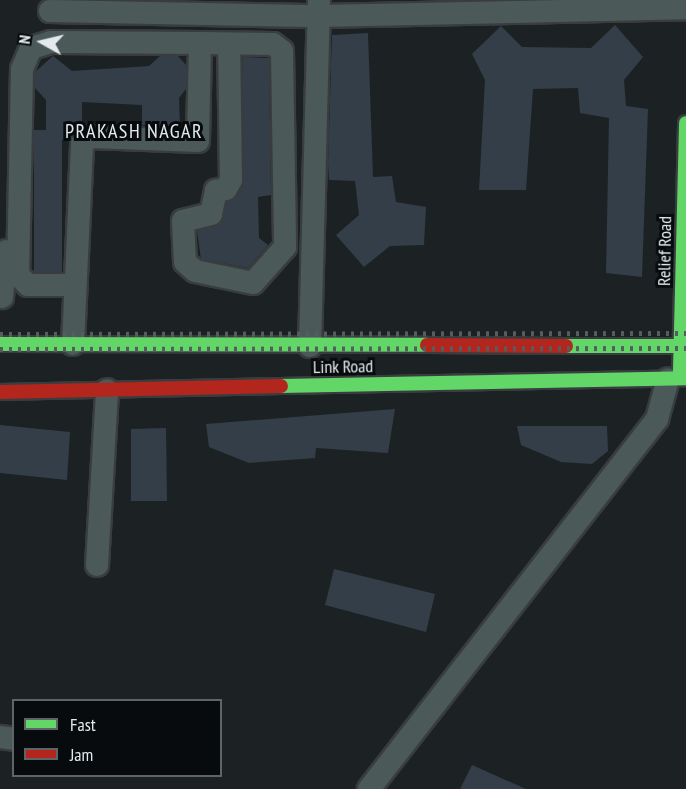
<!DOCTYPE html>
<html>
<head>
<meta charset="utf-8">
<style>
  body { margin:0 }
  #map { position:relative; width:686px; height:789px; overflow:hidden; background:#1c2224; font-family:"PT Sans Narrow",sans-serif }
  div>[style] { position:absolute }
  .building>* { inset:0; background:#333e49 }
  .roads { filter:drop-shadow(2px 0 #393d3f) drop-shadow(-2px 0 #393d3f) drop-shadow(0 2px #393d3f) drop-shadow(0 -2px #393d3f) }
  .street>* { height:22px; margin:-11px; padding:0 11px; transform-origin:11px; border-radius:11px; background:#4c5959 }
  .fast>* { height:14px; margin:-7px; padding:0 7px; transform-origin:7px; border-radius:7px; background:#63d668 }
  .jam>* { height:14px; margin:-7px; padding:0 7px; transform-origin:7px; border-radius:7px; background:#b3261e }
  .rail>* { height:4.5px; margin-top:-2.25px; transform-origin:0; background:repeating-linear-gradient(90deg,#555e5f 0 3px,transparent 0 9px) }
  span { translate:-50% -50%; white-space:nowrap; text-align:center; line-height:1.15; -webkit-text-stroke:6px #070b0d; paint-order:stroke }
  .street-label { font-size:18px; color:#e2eaed }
  .neighbourhood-label { font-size:20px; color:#e2eaed; letter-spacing:1.5px }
  .legend { position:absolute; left:12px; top:699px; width:210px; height:78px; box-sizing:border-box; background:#070b0d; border:2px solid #5f6467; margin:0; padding:8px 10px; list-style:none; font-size:18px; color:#e2eaed }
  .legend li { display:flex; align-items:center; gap:12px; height:30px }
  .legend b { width:30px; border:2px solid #5f6467 }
  .north { position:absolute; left:12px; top:12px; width:60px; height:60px; -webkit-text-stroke:4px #070b0d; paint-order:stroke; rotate:278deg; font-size:16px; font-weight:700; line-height:24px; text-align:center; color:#e2eaed }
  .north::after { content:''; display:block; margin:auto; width:21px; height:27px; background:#e2eaed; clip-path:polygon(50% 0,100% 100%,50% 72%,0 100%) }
</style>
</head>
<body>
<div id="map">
  <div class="building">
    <div style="clip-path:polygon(615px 25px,643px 57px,624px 80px,626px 106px,648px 109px,642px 277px,606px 273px,609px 118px,580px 113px,578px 88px,533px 89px,526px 190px,479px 190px,485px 80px,472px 54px,501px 26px,522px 47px,591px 48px)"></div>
    <div style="clip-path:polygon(368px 33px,373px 177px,392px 176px,396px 202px,426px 207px,424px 245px,390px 246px,364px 267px,336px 235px,359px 215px,355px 181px,329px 180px,328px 163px,332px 35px)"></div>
    <div style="clip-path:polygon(53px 56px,72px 71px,149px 66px,160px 56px,178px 56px,186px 65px,186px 89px,179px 98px,180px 127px,142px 125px,142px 105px,82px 102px,82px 127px,69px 140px,62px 140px,62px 272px,34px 272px,34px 130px,46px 130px,46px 100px,35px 88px,35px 72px)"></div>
    <div style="clip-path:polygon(243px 57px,269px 58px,271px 195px,258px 197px,259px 238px,268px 245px,248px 268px,201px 259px,197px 231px,220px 224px,227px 202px,243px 186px)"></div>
    <div style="clip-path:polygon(395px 409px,388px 453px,316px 448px,315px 458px,249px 463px,209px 447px,206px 424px)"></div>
    <div style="clip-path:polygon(0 425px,70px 432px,67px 480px,0 473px)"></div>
    <div style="clip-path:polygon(517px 426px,607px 426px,608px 451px,592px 464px,561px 462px,521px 445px)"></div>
    <div style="clip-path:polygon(166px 428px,167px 501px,131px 501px,131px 429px)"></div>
    <div style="clip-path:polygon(334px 569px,435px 594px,426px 632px,325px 605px)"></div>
    <div style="clip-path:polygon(472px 765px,526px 789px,460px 789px)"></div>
  </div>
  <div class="roads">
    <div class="street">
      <div style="left:50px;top:11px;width:269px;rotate:1.1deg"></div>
      <div style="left:319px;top:16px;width:367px;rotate:-1.2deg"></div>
      <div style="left:200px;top:43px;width:73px;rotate:0.8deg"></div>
      <div style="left:273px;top:44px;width:11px;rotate:38deg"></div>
      <div style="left:282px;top:51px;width:196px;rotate:89.1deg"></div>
      <div style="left:285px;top:247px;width:48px;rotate:131.6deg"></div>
      <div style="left:253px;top:283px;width:59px;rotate:-168.3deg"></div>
      <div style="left:195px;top:271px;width:13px;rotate:-138deg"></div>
      <div style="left:185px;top:262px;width:41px;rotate:-92.8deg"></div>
      <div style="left:183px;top:221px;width:29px;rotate:-14deg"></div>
      <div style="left:211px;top:214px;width:24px;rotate:-78deg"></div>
      <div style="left:216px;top:191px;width:10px;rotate:-11deg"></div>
      <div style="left:226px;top:189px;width:10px;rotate:-61deg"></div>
      <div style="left:231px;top:180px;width:136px;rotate:-90.8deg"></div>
      <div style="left:2px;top:297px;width:46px;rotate:-85deg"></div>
      <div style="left:73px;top:344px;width:200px;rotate:-87.4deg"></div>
      <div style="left:82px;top:144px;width:11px;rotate:-38deg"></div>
      <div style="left:91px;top:137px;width:107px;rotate:2.1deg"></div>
      <div style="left:198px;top:141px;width:98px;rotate:-88.8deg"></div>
      <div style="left:200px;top:43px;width:149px;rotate:-179.6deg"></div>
      <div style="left:51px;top:42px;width:21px;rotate:163deg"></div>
      <div style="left:31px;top:48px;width:23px;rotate:113deg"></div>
      <div style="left:22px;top:69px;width:206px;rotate:91.1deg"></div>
      <div style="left:18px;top:275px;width:14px;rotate:45deg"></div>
      <div style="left:28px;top:285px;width:46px"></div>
      <div style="left:310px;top:346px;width:344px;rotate:-88.5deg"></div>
      <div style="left:97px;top:565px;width:175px;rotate:-86.7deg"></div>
      <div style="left:0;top:737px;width:14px;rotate:8deg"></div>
      <div style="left:369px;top:789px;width:469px;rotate:-52.1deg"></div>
      <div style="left:657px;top:419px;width:41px;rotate:-74.6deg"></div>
    </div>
    <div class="fast">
      <div style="left:0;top:344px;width:427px;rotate:0.1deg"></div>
      <div style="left:566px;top:346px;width:120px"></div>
      <div style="left:680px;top:371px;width:248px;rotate:-88.6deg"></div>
      <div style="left:281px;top:386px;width:405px;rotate:-1.1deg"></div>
    </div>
    <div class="jam">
      <div style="left:427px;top:345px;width:139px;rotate:0.4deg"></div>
      <div style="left:0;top:392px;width:281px;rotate:-1.2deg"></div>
    </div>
  </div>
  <div class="rail">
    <div style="left:0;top:334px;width:686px;rotate:-0.08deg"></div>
    <div style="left:0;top:349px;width:686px;rotate:-0.08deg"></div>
  </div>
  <div class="street-label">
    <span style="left:665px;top:251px;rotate:-89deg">Relief Road</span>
    <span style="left:343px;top:367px;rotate:-1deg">Link Road</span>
  </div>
  <div class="neighbourhood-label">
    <span style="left:134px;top:131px">PRAKASH NAGAR</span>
  </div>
  <ul class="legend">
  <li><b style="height:8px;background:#63d668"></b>Fast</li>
  <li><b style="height:8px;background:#b3261e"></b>Jam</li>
  </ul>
  <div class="north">N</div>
</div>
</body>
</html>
